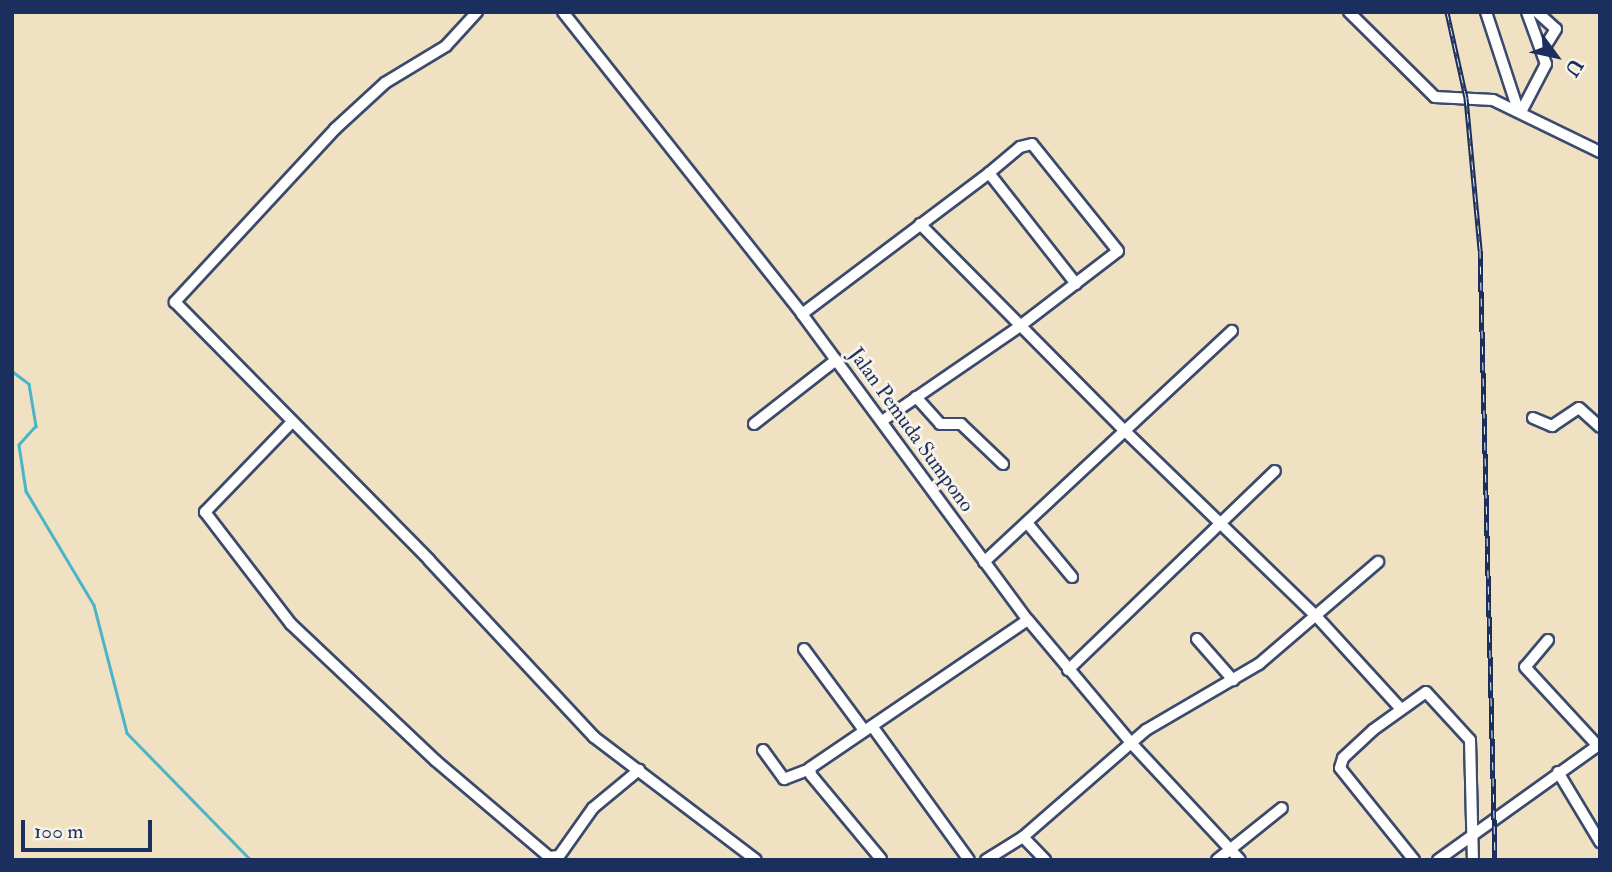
<!DOCTYPE html>
<html>
<head>
<meta charset="utf-8">
<style>
  body { margin:0 }
  #map { position:relative; width:1612px; height:872px; overflow:hidden; background:#efe1c2; font-family:"IM FELL Double Pica",serif }
  div>[style] { position:absolute }
  .stream>* { height:2.5px; margin:-1.25px; padding:0 1.25px; transform-origin:1.25px; border-radius:1.25px; background:#4bb4c9 }
  .roads { filter:drop-shadow(2px 0 #3b4a6d) drop-shadow(-2px 0 #3b4a6d) drop-shadow(0 2px #3b4a6d) drop-shadow(0 -2px #3b4a6d) }
  .minor>* { height:10px; margin:-5px; padding:0 5px; transform-origin:5px; border-radius:5px; background:#fff }
  .rail>* { height:5px; margin-top:-2.5px; transform-origin:0; background:repeating-linear-gradient(90deg,#f7f3e8 0 8px,#1b2f5e 0 16px); box-sizing:border-box; border-block:2px solid #1b2f5e }
  span { translate:-50% -50%; white-space:nowrap; text-align:center; line-height:1.15; -webkit-text-stroke:6px #f7f3e8; paint-order:stroke }
  .street-label { font-size:21px; color:#1b2f5e }
  .frame { position:absolute; inset:0; border:14px solid #1b2f5e; pointer-events:none }
  .north { position:absolute; left:1521px; top:21px; width:70px; height:70px; -webkit-text-stroke:5px #f7f3e8; paint-order:stroke; rotate:123deg; font-size:19px; font-weight:700; line-height:28px; text-align:center; color:#1b2f5e }
  .north::after { content:''; display:block; margin:auto; width:24px; height:32px; background:#1b2f5e; clip-path:polygon(50% 0,100% 100%,50% 72%,0 100%) }
  .scale { position:absolute; left:21px; top:820px; width:131px; height:32px; box-sizing:border-box; border:4px solid #1b2f5e; border-top:0; padding-left:9px; font-size:21px; line-height:24px; white-space:nowrap; color:#1b2f5e; -webkit-text-stroke:5px #f7f3e8; paint-order:stroke }
</style>
</head>
<body>
<div id="map">
  <div class="stream">
    <div style="left:12px;top:371px;width:21px;rotate:37deg"></div>
    <div style="left:29px;top:384px;width:43px;rotate:80.5deg"></div>
    <div style="left:36px;top:426px;width:25px;rotate:132deg"></div>
    <div style="left:19px;top:445px;width:47px;rotate:81.3deg"></div>
    <div style="left:26px;top:491px;width:133px;rotate:59.2deg"></div>
    <div style="left:94px;top:605px;width:132px;rotate:75.5deg"></div>
    <div style="left:127px;top:733px;width:177px;rotate:45.7deg"></div>
  </div>
  <div class="roads">
    <div class="minor">
      <div style="left:477px;top:12px;width:46px;rotate:132.4deg"></div>
      <div style="left:446px;top:46px;width:71px;rotate:148.8deg"></div>
      <div style="left:385px;top:83px;width:68px;rotate:137.4deg"></div>
      <div style="left:335px;top:129px;width:236px;rotate:132.8deg"></div>
      <div style="left:175px;top:302px;width:362px;rotate:45.4deg"></div>
      <div style="left:429px;top:560px;width:242px;rotate:47deg"></div>
      <div style="left:594px;top:737px;width:203px;rotate:37.2deg"></div>
      <div style="left:563px;top:12px;width:385px;rotate:51.6deg"></div>
      <div style="left:802px;top:314px;width:380px;rotate:53.6deg"></div>
      <div style="left:1028px;top:620px;width:162px;rotate:50deg"></div>
      <div style="left:1132px;top:744px;width:158px;rotate:47deg"></div>
      <div style="left:1349px;top:12px;width:121px;rotate:44.7deg"></div>
      <div style="left:1435px;top:97px;width:58px;rotate:3deg"></div>
      <div style="left:1493px;top:100px;width:119px;rotate:25.9deg"></div>
      <div style="left:1486px;top:12px;width:103px;rotate:71.9deg"></div>
      <div style="left:1537px;top:12px;width:25px;rotate:42deg"></div>
      <div style="left:1556px;top:29px;width:26px;rotate:122deg"></div>
      <div style="left:1521px;top:112px;width:54px;rotate:-62.5deg"></div>
      <div style="left:1546px;top:64px;width:55px;rotate:-110.1deg"></div>
      <div style="left:920px;top:224px;width:294px;rotate:45.3deg"></div>
      <div style="left:1127px;top:433px;width:264px;rotate:44.1deg"></div>
      <div style="left:1317px;top:617px;width:123px;rotate:47.6deg"></div>
      <div style="left:802px;top:314px;width:234px;rotate:-37deg"></div>
      <div style="left:989px;top:173px;width:141px;rotate:51.9deg"></div>
      <div style="left:916px;top:397px;width:36px;rotate:48deg"></div>
      <div style="left:940px;top:424px;width:21px"></div>
      <div style="left:961px;top:424px;width:58px;rotate:43.6deg"></div>
      <div style="left:1533px;top:418px;width:21px;rotate:23deg"></div>
      <div style="left:1552px;top:426px;width:32px;rotate:-34deg"></div>
      <div style="left:1579px;top:408px;width:28px;rotate:42deg"></div>
      <div style="left:882px;top:421px;width:168px;rotate:-34.5deg"></div>
      <div style="left:1020px;top:326px;width:123px;rotate:-37.4deg"></div>
      <div style="left:1118px;top:251px;width:137px;rotate:-128.8deg"></div>
      <div style="left:1032px;top:144px;width:12px;rotate:166deg"></div>
      <div style="left:1020px;top:147px;width:40px;rotate:140deg"></div>
      <div style="left:291px;top:423px;width:124px;rotate:134deg"></div>
      <div style="left:205px;top:512px;width:141px;rotate:52.5deg"></div>
      <div style="left:291px;top:624px;width:199px;rotate:43.4deg"></div>
      <div style="left:436px;top:761px;width:148px;rotate:40.3deg"></div>
      <div style="left:549px;top:857px;width:10px;rotate:-6deg"></div>
      <div style="left:559px;top:856px;width:59px;rotate:-54.7deg"></div>
      <div style="left:593px;top:808px;width:60px;rotate:-39.6deg"></div>
      <div style="left:754px;top:424px;width:104px;rotate:-38deg"></div>
      <div style="left:1028px;top:524px;width:69px;rotate:50.3deg"></div>
      <div style="left:984px;top:562px;width:339px;rotate:-43deg"></div>
      <div style="left:1197px;top:639px;width:55px;rotate:48.7deg"></div>
      <div style="left:1548px;top:640px;width:35px;rotate:130deg"></div>
      <div style="left:1525px;top:667px;width:106px;rotate:47.3deg"></div>
      <div style="left:804px;top:649px;width:101px;rotate:53.5deg"></div>
      <div style="left:1068px;top:670px;width:287px;rotate:-43.9deg"></div>
      <div style="left:872px;top:726px;width:165px;rotate:54.1deg"></div>
      <div style="left:763px;top:750px;width:36px;rotate:54deg"></div>
      <div style="left:784px;top:779px;width:28px;rotate:-21deg"></div>
      <div style="left:1558px;top:772px;width:82px;rotate:59deg"></div>
      <div style="left:1023px;top:837px;width:32px;rotate:46deg"></div>
      <div style="left:881px;top:859px;width:109px;rotate:-129.8deg"></div>
      <div style="left:811px;top:775px;width:7px;rotate:-98deg"></div>
      <div style="left:810px;top:768px;width:263px;rotate:-34.2deg"></div>
      <div style="left:986px;top:860px;width:44px;rotate:-31.9deg"></div>
      <div style="left:1023px;top:837px;width:163px;rotate:-41deg"></div>
      <div style="left:1146px;top:730px;width:131px;rotate:-30.3deg"></div>
      <div style="left:1259px;top:664px;width:157px;rotate:-40.6deg"></div>
      <div style="left:1217px;top:860px;width:83px;rotate:-38.7deg"></div>
      <div style="left:1414px;top:860px;width:118px;rotate:-128.8deg"></div>
      <div style="left:1340px;top:768px;width:10px;rotate:-73deg"></div>
      <div style="left:1343px;top:758px;width:41px;rotate:-43deg"></div>
      <div style="left:1373px;top:730px;width:65px;rotate:-35.6deg"></div>
      <div style="left:1426px;top:692px;width:65px;rotate:47.5deg"></div>
      <div style="left:1470px;top:740px;width:120px;rotate:88.6deg"></div>
      <div style="left:1438px;top:860px;width:199px;rotate:-35.6deg"></div>
    </div>
  </div>
  <div class="rail">
    <div style="left:1447px;top:12px;width:88px;rotate:77.5deg"></div>
    <div style="left:1466px;top:98px;width:153px;rotate:84.7deg"></div>
    <div style="left:1480px;top:250px;width:610px;rotate:88.59deg"></div>
  </div>
  <div class="street-label">
    <span style="left:911px;top:430px;rotate:54deg">Jalan Pemuda Sumpono</span>
  </div>
  <div class="frame"></div>
  <div class="north">U</div>
  <div class="scale">100 m</div>
</div>
</body>
</html>
